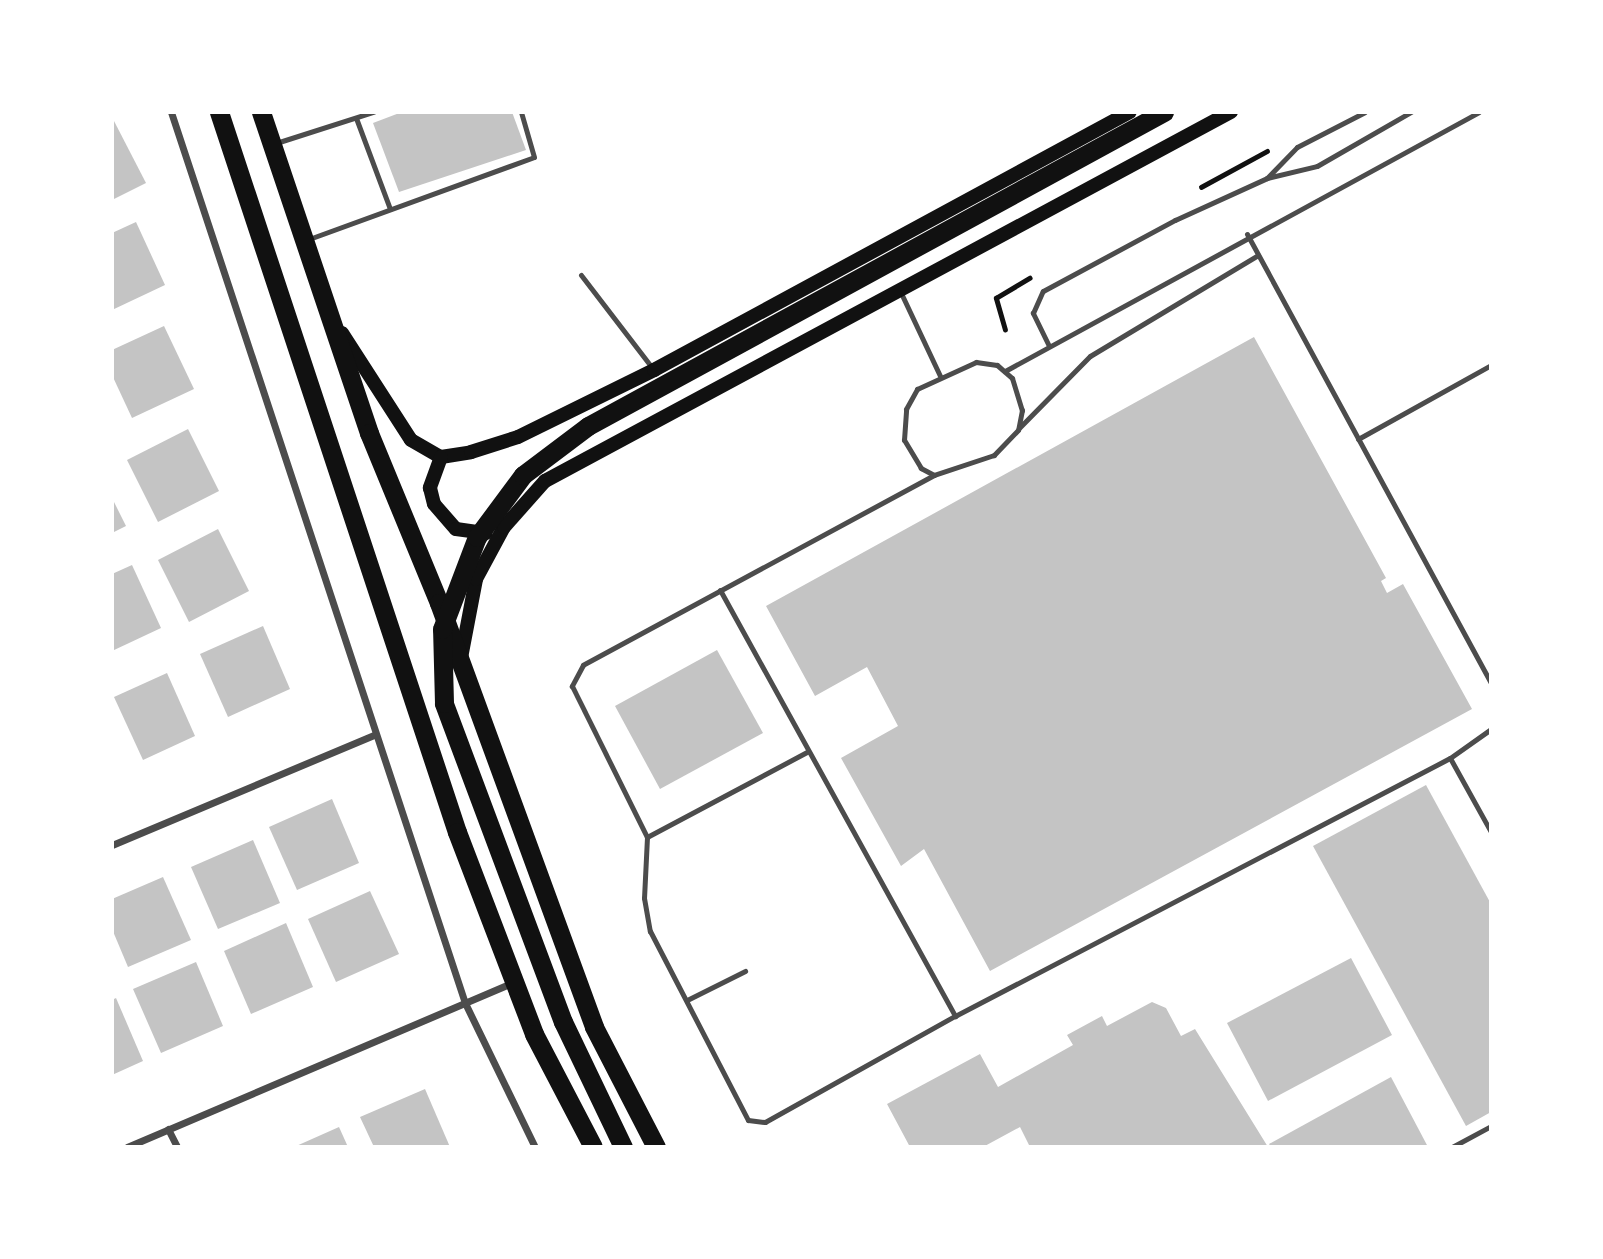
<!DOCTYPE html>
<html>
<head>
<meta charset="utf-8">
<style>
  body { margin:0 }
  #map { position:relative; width:1603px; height:1259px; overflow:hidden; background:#fff; font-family:Overpass,sans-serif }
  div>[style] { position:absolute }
  .building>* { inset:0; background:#c4c4c4 }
  .path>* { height:4.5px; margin:-2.25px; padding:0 2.25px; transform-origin:2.25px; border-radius:2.25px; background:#111 }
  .service>* { height:5px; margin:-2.5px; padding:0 2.5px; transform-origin:2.5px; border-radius:2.5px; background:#4c4c4c }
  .minor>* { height:7px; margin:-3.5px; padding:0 3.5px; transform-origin:3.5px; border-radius:3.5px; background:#4c4c4c }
  .secondary>* { height:14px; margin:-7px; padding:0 7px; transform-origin:7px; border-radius:7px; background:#111 }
  .trunk>* { height:19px; margin:-9.5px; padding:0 9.5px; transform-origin:9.5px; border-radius:9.5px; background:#111 }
  span { translate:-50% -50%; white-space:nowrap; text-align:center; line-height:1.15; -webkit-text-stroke:5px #fff; paint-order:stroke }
  .frame { position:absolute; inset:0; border:114px solid #fff; pointer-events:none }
</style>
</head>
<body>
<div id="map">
  <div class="building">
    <div style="clip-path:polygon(402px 112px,512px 112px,526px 150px,399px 192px,373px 123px)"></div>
    <div style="clip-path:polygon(114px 121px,146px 183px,112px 200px,112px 122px)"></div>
    <div style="clip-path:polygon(136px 222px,165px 285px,112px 310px,112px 233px)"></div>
    <div style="clip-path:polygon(164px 326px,194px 389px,132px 418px,112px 375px,112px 350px)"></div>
    <div style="clip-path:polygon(1254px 337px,1386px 578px,1381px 581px,1387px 593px,1403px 584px,1472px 709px,990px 971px,924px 849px,901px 866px,841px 758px,898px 726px,867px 667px,815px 696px,766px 606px)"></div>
    <div style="clip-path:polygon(188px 429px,219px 491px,158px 522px,127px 460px)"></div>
    <div style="clip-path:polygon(112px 498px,126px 526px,112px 533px)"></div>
    <div style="clip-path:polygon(218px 529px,249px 591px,189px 622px,158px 560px)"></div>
    <div style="clip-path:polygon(132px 565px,161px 628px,112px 651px,112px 574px)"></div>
    <div style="clip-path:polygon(263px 626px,290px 689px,228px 717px,200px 654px)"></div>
    <div style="clip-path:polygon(717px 650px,763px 733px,660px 789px,615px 706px)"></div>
    <div style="clip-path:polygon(167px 673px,195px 736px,143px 760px,114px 697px)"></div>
    <div style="clip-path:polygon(1426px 785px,1491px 904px,1491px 1112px,1466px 1126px,1313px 846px)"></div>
    <div style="clip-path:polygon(332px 799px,359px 863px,297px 890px,269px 827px)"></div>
    <div style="clip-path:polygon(253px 840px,280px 903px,218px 929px,191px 867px)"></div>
    <div style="clip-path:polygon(163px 877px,191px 940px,128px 967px,112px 929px,112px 899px)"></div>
    <div style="clip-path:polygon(370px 891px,399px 954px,336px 982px,308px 919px)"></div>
    <div style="clip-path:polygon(286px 923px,313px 987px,251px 1014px,224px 951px)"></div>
    <div style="clip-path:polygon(1351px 958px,1392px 1035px,1268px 1101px,1227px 1023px)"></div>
    <div style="clip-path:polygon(196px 962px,223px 1026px,161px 1053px,133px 989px)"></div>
    <div style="clip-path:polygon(116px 998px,143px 1061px,112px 1075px,112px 1000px)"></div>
    <div style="clip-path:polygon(1152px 1002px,1166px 1008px,1181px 1036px,1195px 1029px,1268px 1147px,1030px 1147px,1020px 1127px,983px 1147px,910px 1147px,887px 1104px,980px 1054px,998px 1087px,1073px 1045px,1067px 1035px,1102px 1016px,1107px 1026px)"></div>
    <div style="clip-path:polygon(1391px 1077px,1428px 1147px,1271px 1147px,1269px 1144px)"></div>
    <div style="clip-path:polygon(425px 1089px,450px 1147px,374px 1147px,360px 1117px)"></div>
    <div style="clip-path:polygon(339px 1127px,348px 1147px,294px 1147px)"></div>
  </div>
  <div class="path">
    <div style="left:1201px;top:187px;width:75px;rotate:-28.6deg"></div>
    <div style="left:1005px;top:330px;width:33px;rotate:-106deg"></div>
    <div style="left:996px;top:298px;width:39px;rotate:-31deg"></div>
  </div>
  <div class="service">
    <div style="left:356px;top:118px;width:97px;rotate:69.5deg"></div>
    <div style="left:276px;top:143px;width:102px;rotate:-17.7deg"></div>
    <div style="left:1267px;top:178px;width:43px;rotate:-45.9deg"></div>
    <div style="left:1297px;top:147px;width:76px;rotate:-27.2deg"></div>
    <div style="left:1247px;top:234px;width:511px;rotate:61.48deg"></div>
    <div style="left:309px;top:239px;width:239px;rotate:-20deg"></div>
    <div style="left:534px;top:157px;width:47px;rotate:-106.1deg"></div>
    <div style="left:581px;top:275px;width:120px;rotate:52.5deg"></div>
    <div style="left:901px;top:293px;width:92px;rotate:64.8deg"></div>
    <div style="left:1049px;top:346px;width:37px;rotate:-116deg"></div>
    <div style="left:1033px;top:313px;width:24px;rotate:-66deg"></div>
    <div style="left:1043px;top:291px;width:150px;rotate:-28.3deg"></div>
    <div style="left:1175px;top:220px;width:101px;rotate:-24.5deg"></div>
    <div style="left:1267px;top:178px;width:51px;rotate:-13.5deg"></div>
    <div style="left:1317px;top:166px;width:108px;rotate:-29.9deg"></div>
    <div style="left:976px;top:362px;width:21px;rotate:8deg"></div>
    <div style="left:997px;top:365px;width:20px;rotate:41deg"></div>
    <div style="left:1012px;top:378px;width:34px;rotate:73deg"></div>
    <div style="left:1022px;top:410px;width:20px;rotate:101deg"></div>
    <div style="left:1018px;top:430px;width:35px;rotate:134deg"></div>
    <div style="left:994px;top:455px;width:63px;rotate:161.6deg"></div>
    <div style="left:934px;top:475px;width:15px;rotate:-152deg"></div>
    <div style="left:921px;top:468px;width:33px;rotate:-121deg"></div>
    <div style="left:904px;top:440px;width:31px;rotate:-86deg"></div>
    <div style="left:906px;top:409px;width:23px;rotate:-61deg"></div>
    <div style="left:917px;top:389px;width:65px;rotate:-24.6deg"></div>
    <div style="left:1005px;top:371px;width:540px;rotate:-28.65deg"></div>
    <div style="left:1019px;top:428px;width:101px;rotate:-45.4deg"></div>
    <div style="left:1090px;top:356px;width:196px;rotate:-31deg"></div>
    <div style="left:1358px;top:439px;width:152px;rotate:-29.1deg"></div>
    <div style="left:934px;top:475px;width:399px;rotate:151.6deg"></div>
    <div style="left:583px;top:665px;width:24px;rotate:118deg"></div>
    <div style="left:572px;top:686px;width:169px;rotate:63.6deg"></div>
    <div style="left:647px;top:837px;width:61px;rotate:92.8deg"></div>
    <div style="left:644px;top:898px;width:34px;rotate:80deg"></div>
    <div style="left:650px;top:931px;width:213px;rotate:62.6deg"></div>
    <div style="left:748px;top:1120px;width:17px;rotate:7deg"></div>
    <div style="left:765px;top:1122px;width:218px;rotate:-29.2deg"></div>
    <div style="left:720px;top:590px;width:487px;rotate:61.1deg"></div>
    <div style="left:955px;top:1016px;width:558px;rotate:-27.53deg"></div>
    <div style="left:1450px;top:758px;width:50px;rotate:-35.3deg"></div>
    <div style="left:1450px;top:758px;width:85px;rotate:61deg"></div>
    <div style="left:647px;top:837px;width:181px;rotate:-28deg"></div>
    <div style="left:687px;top:1000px;width:65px;rotate:-26.6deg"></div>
    <div style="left:1452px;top:1147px;width:44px;rotate:-28.3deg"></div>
  </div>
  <div class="minor">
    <div style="left:171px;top:112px;width:938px;rotate:71.74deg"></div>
    <div style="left:465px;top:1003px;width:160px;rotate:64.1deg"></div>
    <div style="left:112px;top:845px;width:284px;rotate:-22.8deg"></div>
    <div style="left:168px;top:1129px;width:20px;rotate:63deg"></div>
    <div style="left:127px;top:1147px;width:418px;rotate:-23.1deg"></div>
  </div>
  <div class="secondary">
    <div style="left:342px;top:333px;width:127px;rotate:57.2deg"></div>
    <div style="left:411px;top:440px;width:34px;rotate:30deg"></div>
    <div style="left:441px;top:457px;width:30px;rotate:-9deg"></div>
    <div style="left:471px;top:452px;width:49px;rotate:-17.7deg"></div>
    <div style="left:518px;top:437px;width:152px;rotate:-26.2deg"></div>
    <div style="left:654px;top:370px;width:541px;rotate:-28.46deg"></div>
    <div style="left:441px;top:457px;width:33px;rotate:110deg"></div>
    <div style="left:430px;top:488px;width:16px;rotate:76deg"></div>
    <div style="left:434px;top:504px;width:33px;rotate:49deg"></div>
    <div style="left:456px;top:529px;width:30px;rotate:8deg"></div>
    <div style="left:461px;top:658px;width:80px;rotate:-79.2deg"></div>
    <div style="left:476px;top:579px;width:59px;rotate:-61.7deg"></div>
    <div style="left:504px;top:527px;width:62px;rotate:-48.3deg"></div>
    <div style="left:545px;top:481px;width:779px;rotate:-28.28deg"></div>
  </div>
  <div class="trunk">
    <div style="left:219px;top:112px;width:758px;rotate:71.71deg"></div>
    <div style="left:457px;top:832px;width:216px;rotate:69.1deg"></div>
    <div style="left:534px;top:1034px;width:127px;rotate:62.4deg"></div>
    <div style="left:261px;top:112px;width:339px;rotate:71.4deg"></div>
    <div style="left:369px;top:433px;width:184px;rotate:67.6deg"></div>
    <div style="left:439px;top:603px;width:451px;rotate:69.9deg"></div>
    <div style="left:594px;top:1027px;width:135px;rotate:62.7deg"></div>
    <div style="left:623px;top:1147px;width:139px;rotate:-115.6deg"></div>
    <div style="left:563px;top:1022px;width:340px;rotate:-110.5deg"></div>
    <div style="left:444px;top:703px;width:74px;rotate:-91.5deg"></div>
    <div style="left:442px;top:629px;width:98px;rotate:-69.2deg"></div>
    <div style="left:477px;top:537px;width:77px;rotate:-53.4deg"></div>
    <div style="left:523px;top:475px;width:81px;rotate:-37deg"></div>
    <div style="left:588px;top:426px;width:656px;rotate:-28.6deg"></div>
  </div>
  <div class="frame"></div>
</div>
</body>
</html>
